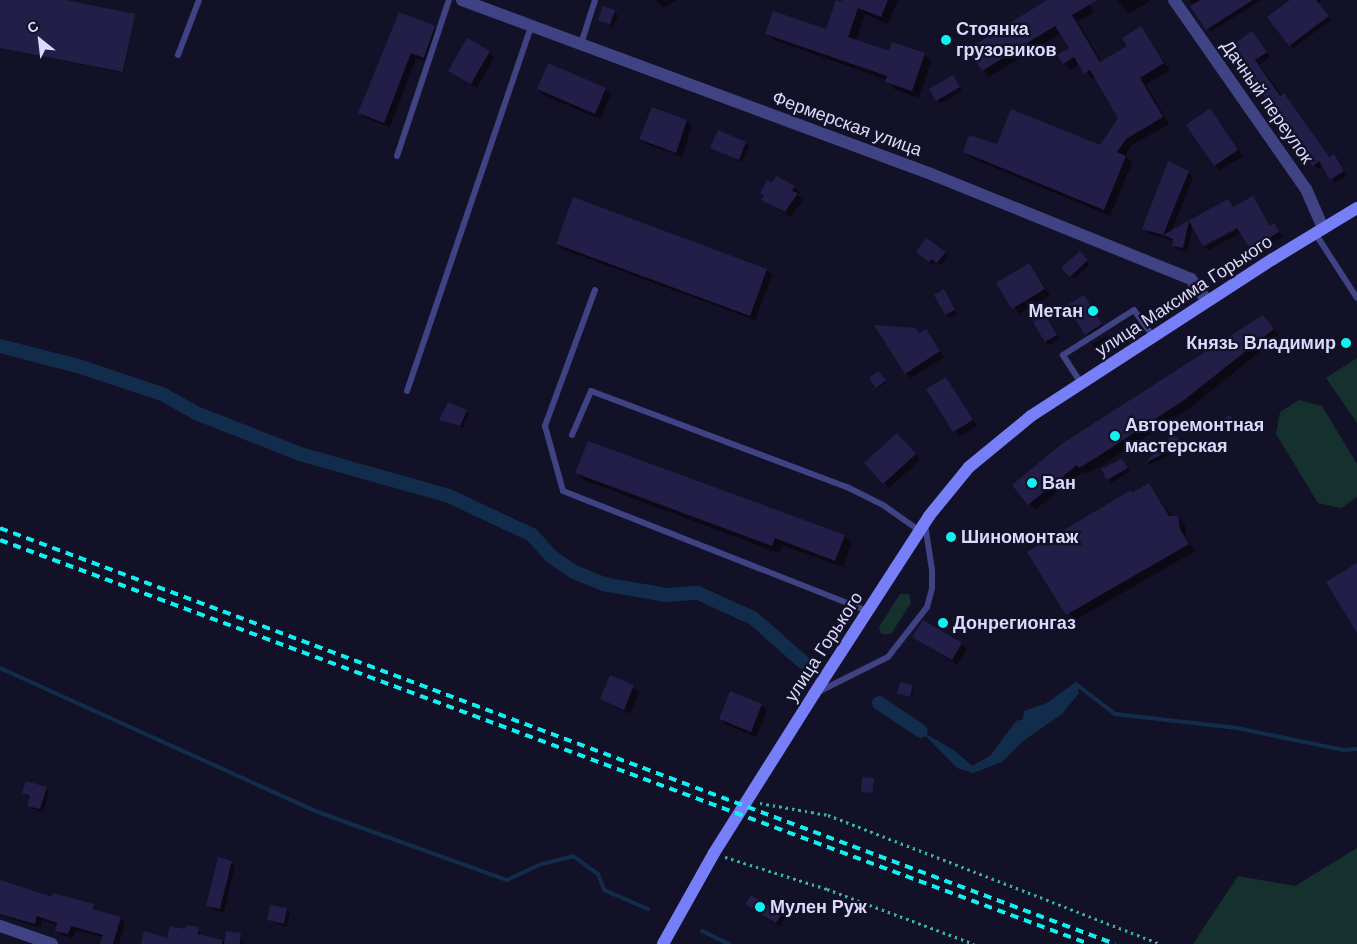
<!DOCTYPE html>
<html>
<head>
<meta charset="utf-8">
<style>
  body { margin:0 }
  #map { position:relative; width:1357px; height:944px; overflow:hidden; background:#131127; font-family:Helvetica,sans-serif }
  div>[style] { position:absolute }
  .green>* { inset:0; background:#15312d }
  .water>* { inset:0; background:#122d4b }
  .shadow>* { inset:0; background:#0007 }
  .stream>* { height:4px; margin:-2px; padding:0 2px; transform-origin:2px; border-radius:2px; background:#122d4b }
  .canal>* { height:14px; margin:-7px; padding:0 7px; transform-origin:7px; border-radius:7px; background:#122d4b }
  .building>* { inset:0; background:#231e47 }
  .path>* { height:2.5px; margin-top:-1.25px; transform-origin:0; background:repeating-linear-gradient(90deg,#37b3a0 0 2.5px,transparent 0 6.5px) }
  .service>* { height:6px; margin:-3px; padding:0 3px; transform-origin:3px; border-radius:3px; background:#3f4383 }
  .minor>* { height:12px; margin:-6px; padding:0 6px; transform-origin:6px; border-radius:6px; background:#3f4383 }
  .secondary>* { height:12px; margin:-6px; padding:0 6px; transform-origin:6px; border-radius:6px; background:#767ff7 }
  .rail>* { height:4px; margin-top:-2px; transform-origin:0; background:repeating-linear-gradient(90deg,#11f1f1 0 8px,transparent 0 14px) }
  .dots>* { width:14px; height:14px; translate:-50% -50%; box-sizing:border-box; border:2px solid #131127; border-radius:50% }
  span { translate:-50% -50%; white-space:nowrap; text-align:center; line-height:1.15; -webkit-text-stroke:4.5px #131127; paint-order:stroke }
  .poi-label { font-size:18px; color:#dadafd; font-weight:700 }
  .left { translate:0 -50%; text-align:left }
  .right { translate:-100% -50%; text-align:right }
  .street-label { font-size:18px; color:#dadafd }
  .north { position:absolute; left:15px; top:15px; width:50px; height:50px; -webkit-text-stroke:4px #131127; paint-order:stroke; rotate:331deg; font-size:14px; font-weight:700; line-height:20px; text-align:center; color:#dadafd }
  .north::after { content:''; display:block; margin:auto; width:18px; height:22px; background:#dadafd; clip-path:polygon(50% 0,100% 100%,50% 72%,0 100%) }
</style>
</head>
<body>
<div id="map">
  <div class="green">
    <div style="clip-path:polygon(1357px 358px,1357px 423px,1326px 378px)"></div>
    <div style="clip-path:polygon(1299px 400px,1322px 406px,1357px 464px,1357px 497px,1341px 508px,1318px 503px,1276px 434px,1280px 412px)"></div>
    <div style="clip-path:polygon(900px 594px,909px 594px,911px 603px,891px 634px,881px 634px,879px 627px)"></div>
    <div style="clip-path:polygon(1357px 848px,1357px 944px,1193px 944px,1238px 876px,1295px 886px)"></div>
  </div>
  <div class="water">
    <div style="clip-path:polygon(1076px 682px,1079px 693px,1062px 714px,1023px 741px,1002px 762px,973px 773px,957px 768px,921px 731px,955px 751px,972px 766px,990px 756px,1016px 721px,1023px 719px,1024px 711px,1047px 703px)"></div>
  </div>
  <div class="shadow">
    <div style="clip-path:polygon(0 0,59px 0,134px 15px,124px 73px,0 48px)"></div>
    <div style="clip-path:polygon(656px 0,677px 0,663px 8px)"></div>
    <div style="clip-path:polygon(850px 0,898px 0,888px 24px,865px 14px,856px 41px,890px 52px,924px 54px,931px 61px,919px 98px,894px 89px,887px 80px,774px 40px,766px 33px,827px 31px)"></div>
    <div style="clip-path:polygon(1050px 0,1087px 0,1094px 12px,1078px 22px,1102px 63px,1129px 46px,1141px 28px,1170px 70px,1146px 85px,1169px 124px,1132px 145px,1125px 156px,1132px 163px,1110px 216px,971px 158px,965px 152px,998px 145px,1100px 146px,1120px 118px,1095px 77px,1092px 79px,1080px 64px,1070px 70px,1064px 63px,1070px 48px,1061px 33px,989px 77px,983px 70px)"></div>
    <div style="clip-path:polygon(1117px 0,1150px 0,1150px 1px,1129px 14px)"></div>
    <div style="clip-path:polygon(1190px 0,1261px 0,1210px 32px)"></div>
    <div style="clip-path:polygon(1292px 0,1322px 0,1318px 3px,1331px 20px,1293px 48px,1269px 17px)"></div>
    <div style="clip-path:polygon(604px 7px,618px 15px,613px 28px,599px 20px)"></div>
    <div style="clip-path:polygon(434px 27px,440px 32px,430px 63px,416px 58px,390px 127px,365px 118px,359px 112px,380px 59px)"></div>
    <div style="clip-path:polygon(1252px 33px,1270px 57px,1259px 65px,1329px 158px,1333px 156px,1338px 160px,1347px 176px,1335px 183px,1323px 166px,1318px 169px,1314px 165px,1232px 47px)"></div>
    <div style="clip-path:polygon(489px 52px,494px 57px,477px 88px,450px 70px)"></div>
    <div style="clip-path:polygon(953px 77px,962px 91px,941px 103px,937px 100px)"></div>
    <div style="clip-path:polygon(538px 89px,605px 89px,611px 94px,600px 119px,543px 95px)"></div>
    <div style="clip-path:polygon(653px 109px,687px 121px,692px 127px,682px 157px,646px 144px,641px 139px)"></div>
    <div style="clip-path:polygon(1210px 110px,1243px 156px,1220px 170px,1215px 165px)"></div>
    <div style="clip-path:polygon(745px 143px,749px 146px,742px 162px,712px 148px)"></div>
    <div style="clip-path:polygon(1188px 172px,1193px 178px,1171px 232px,1228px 200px,1234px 208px,1253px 197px,1271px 227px,1274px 225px,1283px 237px,1255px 253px,1241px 232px,1209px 250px,1205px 247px,1243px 226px,1193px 225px,1187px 252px,1177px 250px,1173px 245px,1174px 241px,1149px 234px,1144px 229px)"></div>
    <div style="clip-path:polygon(773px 185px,794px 187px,800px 192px,798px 195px,803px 200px,791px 217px,763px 200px,761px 193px)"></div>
    <div style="clip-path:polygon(557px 244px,766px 270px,772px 275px,755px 320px,562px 249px)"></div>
    <div style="clip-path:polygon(917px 252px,945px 253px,948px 256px,941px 265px,936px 261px,933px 265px)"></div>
    <div style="clip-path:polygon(1080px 253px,1090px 264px,1074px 279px,1063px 268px)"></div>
    <div style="clip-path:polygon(1029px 264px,1050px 295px,1019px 314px,998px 283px)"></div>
    <div style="clip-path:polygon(943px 291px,957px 314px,949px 318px,946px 314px)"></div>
    <div style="clip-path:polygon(1084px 296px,1106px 330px,1092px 340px,1069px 305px)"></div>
    <div style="clip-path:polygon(1048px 320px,1059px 339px,1049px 345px,1046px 342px)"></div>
    <div style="clip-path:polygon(1269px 323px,1279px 336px,1191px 407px,1101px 466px,1086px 474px,1083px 471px,1035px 510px,1013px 485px)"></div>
    <div style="clip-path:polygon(915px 329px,921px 334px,926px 331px,944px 357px,911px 378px,906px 373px)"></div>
    <div style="clip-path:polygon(1107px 335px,1113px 342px,1098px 351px,1092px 344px)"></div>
    <div style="clip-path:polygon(878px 372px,886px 382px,878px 388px,871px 378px)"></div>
    <div style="clip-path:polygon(946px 378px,977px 426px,960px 437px,928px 390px)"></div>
    <div style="clip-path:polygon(449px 403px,469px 414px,463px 428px,441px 419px)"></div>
    <div style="clip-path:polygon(1231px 418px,1236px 425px,1221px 434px,1216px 425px)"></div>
    <div style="clip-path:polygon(1173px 434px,1187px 448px,1179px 457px,1174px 452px,1149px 465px,1147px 463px)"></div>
    <div style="clip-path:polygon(902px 440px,920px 460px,889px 488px,884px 483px)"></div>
    <div style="clip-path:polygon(1122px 460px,1130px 471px,1111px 483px,1108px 479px)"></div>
    <div style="clip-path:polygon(577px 473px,845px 536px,852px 543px,843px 567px,782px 545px,779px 553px,584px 480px)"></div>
    <div style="clip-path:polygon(1149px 485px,1172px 517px,1178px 518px,1185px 525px,1186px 537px,1195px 551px,1074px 621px,1029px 553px)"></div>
    <div style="clip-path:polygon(914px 636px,961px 644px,967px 649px,957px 665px)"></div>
    <div style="clip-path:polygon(611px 677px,639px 691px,630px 714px,601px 699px)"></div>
    <div style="clip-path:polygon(913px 686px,912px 696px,899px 692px)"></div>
    <div style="clip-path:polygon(762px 705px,767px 710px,756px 737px,725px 724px,720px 719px)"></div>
    <div style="clip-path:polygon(874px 780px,874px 793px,863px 792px,862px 791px)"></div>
    <div style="clip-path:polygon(46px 788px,49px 792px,43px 812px,32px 809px,29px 805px,31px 798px,23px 793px)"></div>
    <div style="clip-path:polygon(232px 862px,235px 865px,224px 912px,211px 909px,207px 906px)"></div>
    <div style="clip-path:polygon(0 881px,53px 899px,93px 905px,98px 912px,120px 918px,125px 923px,119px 944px,102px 944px,103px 937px,76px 930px,73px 938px,61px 935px,56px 930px,58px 926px,42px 920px,40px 928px,0 915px)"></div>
    <div style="clip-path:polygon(750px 907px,782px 915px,785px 918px,780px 926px)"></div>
    <div style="clip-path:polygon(287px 910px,290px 913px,286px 927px,268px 920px)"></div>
    <div style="clip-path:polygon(198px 928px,201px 936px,225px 942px,241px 934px,243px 944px,142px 944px,168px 940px)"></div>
  </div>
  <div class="stream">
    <div style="left:0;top:668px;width:346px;rotate:24.4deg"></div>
    <div style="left:315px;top:811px;width:204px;rotate:19.8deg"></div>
    <div style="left:507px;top:880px;width:38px;rotate:-25deg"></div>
    <div style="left:542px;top:864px;width:32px;rotate:-14deg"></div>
    <div style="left:573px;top:856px;width:31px;rotate:36deg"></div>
    <div style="left:598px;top:874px;width:17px;rotate:69deg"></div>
    <div style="left:604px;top:890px;width:48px;rotate:23.4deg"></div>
    <div style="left:1076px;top:684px;width:49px;rotate:37.6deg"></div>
    <div style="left:1115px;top:714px;width:123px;rotate:6.5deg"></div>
    <div style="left:1237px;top:728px;width:108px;rotate:11.7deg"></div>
    <div style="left:1343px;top:750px;width:14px;rotate:-4deg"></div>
    <div style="left:702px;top:931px;width:30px;rotate:26deg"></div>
  </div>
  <div class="canal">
    <div style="left:0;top:346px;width:81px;rotate:14.4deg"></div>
    <div style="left:78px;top:366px;width:89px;rotate:18.4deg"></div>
    <div style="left:162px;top:394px;width:39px;rotate:29deg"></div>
    <div style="left:196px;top:413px;width:112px;rotate:21.5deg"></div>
    <div style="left:300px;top:454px;width:155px;rotate:15.7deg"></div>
    <div style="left:449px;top:496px;width:92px;rotate:25.2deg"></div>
    <div style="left:532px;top:535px;width:30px;rotate:48deg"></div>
    <div style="left:552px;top:557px;width:27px;rotate:34deg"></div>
    <div style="left:574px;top:572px;width:31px;rotate:22deg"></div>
    <div style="left:603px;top:584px;width:64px;rotate:9.9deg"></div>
    <div style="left:666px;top:595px;width:32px;rotate:-4deg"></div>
    <div style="left:698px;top:593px;width:60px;rotate:24.4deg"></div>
    <div style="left:753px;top:618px;width:67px;rotate:41.3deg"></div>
    <div style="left:879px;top:703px;width:50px;rotate:33.7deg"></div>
  </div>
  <div class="building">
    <div style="clip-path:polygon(0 0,66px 0,135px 14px,123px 72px,0 48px)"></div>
    <div style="clip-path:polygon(836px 0,847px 4px,840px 0,888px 0,881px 17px,858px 8px,848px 37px,889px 51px,892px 42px,925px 53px,912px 91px,885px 82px,887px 76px,765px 34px,773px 11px,826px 29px)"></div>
    <div style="clip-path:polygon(1047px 0,1098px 0,1072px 15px,1100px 62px,1127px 46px,1122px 38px,1141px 26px,1164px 63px,1140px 78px,1163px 117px,1126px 139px,1117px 152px,1126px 156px,1104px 210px,963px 152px,969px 135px,997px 144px,1011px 109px,1100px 145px,1118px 118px,1090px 70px,1084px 74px,1074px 57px,1063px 64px,1057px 55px,1069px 48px,1055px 26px,982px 71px,968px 49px)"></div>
    <div style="clip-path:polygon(1200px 0,1253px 0,1206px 30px,1190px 6px)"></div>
    <div style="clip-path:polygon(1290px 0,1316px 0,1329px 16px,1289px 46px,1267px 17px)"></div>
    <div style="clip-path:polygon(603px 6px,615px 10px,610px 25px,598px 20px)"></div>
    <div style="clip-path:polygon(399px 12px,435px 26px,424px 58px,411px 53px,384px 123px,358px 113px)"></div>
    <div style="clip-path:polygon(1252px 31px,1267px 52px,1255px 60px,1280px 96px,1284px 93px,1329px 157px,1334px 154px,1344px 171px,1330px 180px,1319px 161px,1313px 166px,1230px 47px)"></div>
    <div style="clip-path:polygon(467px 38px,490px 51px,471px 84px,448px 71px)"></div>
    <div style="clip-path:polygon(548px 63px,606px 88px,595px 114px,537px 89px)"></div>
    <div style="clip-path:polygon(953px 75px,960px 87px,936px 101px,929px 89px)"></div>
    <div style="clip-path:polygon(652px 107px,687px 120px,676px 153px,639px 139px)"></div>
    <div style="clip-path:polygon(1210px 108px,1238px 150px,1214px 166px,1186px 125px)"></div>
    <div style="clip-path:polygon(718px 130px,746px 142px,739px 160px,710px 148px)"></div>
    <div style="clip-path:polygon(1168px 161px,1189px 171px,1163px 235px,1142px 229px)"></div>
    <div style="clip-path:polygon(776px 176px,795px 186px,792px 191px,798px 193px,785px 212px,761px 200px,764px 195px,760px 194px,767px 180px,772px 183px)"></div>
    <div style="clip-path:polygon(1253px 196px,1270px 226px,1274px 223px,1279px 232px,1250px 249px,1237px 228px,1203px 246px,1189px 221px,1183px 248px,1172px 246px,1173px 239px,1163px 235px,1228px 199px,1233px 207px)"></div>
    <div style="clip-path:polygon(573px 197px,767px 269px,750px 316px,556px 244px)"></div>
    <div style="clip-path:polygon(926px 238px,946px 252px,937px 263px,932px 259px,929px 262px,916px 252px)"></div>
    <div style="clip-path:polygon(1080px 251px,1088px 260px,1070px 277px,1061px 268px)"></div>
    <div style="clip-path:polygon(1029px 263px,1045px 289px,1012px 309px,996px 283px)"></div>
    <div style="clip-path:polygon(944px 289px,955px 310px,945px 315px,934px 295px)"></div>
    <div style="clip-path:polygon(1084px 295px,1102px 324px,1085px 335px,1067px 305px)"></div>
    <div style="clip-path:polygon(1045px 315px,1057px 335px,1045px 342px,1033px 322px)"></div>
    <div style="clip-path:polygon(1263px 315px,1274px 329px,1184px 400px,1094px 459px,1079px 468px,1077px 465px,1028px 505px,1012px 485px,1063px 443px)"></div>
    <div style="clip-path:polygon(874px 325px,916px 328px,919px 333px,926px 329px,940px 351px,905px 374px)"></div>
    <div style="clip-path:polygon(878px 371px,886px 380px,876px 388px,869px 378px)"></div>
    <div style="clip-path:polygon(946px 377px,973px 420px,953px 432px,926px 389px)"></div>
    <div style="clip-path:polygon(448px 402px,467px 410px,460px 426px,439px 420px)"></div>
    <div style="clip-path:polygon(1230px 415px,1235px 424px,1219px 433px,1214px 425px)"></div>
    <div style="clip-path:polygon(897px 433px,916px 454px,883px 484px,864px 463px)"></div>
    <div style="clip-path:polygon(1173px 433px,1185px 445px,1175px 455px,1171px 450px,1145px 463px)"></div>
    <div style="clip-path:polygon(588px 441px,845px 535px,835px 561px,775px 538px,772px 546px,575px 473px)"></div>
    <div style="clip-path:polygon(1122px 459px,1128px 468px,1107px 480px,1101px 469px)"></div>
    <div style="clip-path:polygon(1149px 483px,1169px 516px,1178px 516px,1180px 529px,1189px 544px,1066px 615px,1027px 552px,1126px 493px,1131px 490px,1132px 493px)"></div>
    <div style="clip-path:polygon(1357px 563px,1357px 633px,1326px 582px)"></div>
    <div style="clip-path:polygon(923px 620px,962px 643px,952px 660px,912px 637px)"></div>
    <div style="clip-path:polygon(610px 675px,634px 685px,624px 710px,600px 699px)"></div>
    <div style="clip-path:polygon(900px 682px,913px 685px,910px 697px,897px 693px)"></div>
    <div style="clip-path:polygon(730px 691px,762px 704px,751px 732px,719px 719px)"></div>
    <div style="clip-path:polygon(862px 777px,874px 778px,873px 793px,861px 792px)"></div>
    <div style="clip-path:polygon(26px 781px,47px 787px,40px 809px,27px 806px,30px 796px,22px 793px)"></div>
    <div style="clip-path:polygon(218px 857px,232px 861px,220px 909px,206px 906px)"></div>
    <div style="clip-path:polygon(0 880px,52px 897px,53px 893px,94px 904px,93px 909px,121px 917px,113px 944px,100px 944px,103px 935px,71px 926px,68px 934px,55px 931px,57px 923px,37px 916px,35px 924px,0 914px)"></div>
    <div style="clip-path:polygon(751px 895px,782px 914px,776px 923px,745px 904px)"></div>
    <div style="clip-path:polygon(270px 905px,287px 908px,284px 924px,267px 920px)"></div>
    <div style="clip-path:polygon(186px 925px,199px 927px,198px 934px,222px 940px,222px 944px,141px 944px,144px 931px,167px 938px,170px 926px,185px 929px)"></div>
    <div style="clip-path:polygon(226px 931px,241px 933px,240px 944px,224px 944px)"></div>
  </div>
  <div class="path">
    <div style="left:760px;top:803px;width:69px;rotate:10deg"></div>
    <div style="left:828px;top:815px;width:357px;rotate:21.2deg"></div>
    <div style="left:725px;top:857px;width:107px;rotate:17.4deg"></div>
    <div style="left:827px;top:889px;width:157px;rotate:20.5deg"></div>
  </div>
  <div class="service">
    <div style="left:581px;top:44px;width:46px;rotate:-72.3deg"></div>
    <div style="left:178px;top:55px;width:59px;rotate:-69.1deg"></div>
    <div style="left:397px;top:156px;width:164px;rotate:-71.6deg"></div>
    <div style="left:1315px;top:233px;width:77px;rotate:57.1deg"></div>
    <div style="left:595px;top:290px;width:145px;rotate:110.2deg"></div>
    <div style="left:545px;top:426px;width:67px;rotate:74.5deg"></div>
    <div style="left:563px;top:491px;width:328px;rotate:21.5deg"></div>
    <div style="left:1081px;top:383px;width:33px;rotate:-123deg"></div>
    <div style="left:1063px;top:355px;width:84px;rotate:-32.4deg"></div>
    <div style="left:1134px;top:310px;width:32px;rotate:54deg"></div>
    <div style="left:407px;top:391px;width:385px;rotate:-71.2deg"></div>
    <div style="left:572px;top:435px;width:48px;rotate:-66.6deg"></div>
    <div style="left:591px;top:391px;width:273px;rotate:20.6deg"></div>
    <div style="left:847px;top:487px;width:40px;rotate:26.6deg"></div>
    <div style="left:883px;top:505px;width:45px;rotate:35.1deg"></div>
    <div style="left:818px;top:692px;width:78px;rotate:-26.6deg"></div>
    <div style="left:888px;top:657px;width:63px;rotate:-52deg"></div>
    <div style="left:927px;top:607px;width:20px;rotate:-75deg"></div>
    <div style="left:932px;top:588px;width:18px;rotate:-90deg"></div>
    <div style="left:932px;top:570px;width:47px;rotate:-98.7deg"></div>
  </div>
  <div class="minor">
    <div style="left:462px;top:0;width:500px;rotate:20.35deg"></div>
    <div style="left:931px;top:174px;width:280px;rotate:22deg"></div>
    <div style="left:1191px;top:279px;width:27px;rotate:54deg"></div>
    <div style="left:1174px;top:0;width:231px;rotate:55.1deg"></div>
    <div style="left:1306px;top:189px;width:43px;rotate:66.4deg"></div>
    <div style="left:0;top:926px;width:55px;rotate:19.1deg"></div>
  </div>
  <div class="secondary">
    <div style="left:663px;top:944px;width:104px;rotate:-60.7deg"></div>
    <div style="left:714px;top:853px;width:188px;rotate:-57.8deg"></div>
    <div style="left:814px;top:694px;width:212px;rotate:-57.1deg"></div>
    <div style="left:929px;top:516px;width:63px;rotate:-50.8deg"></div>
    <div style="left:969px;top:467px;width:80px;rotate:-39.4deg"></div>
    <div style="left:1031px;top:416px;width:288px;rotate:-33deg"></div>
    <div style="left:1273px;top:259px;width:98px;rotate:-31.3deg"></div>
  </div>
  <div class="rail">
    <div style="left:0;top:528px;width:1190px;rotate:20.46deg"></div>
    <div style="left:0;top:540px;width:1162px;rotate:20.35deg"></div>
  </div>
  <div class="dots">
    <div style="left:946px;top:40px;background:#11f1f1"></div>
    <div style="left:1093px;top:311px;background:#11f1f1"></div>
    <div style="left:1346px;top:343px;background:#11f1f1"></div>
    <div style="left:1115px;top:436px;background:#11f1f1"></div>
    <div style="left:1032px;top:483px;background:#11f1f1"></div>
    <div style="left:951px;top:537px;background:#11f1f1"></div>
    <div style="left:943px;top:623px;background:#11f1f1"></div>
    <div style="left:760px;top:907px;background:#11f1f1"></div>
  </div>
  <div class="poi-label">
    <span class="left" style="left:956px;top:40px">Стоянка<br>грузовиков</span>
    <span class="right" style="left:1083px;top:311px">Метан</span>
    <span class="right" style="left:1336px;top:343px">Князь Владимир</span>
    <span class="left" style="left:1125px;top:436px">Авторемонтная<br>мастерская</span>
    <span class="left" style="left:1042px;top:483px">Ван</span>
    <span class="left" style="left:961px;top:537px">Шиномонтаж</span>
    <span class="left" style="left:953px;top:623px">Донрегионгаз</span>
    <span class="left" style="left:770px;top:907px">Мулен Руж</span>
  </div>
  <div class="street-label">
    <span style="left:1267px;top:102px;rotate:55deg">Дачный переулок</span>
    <span style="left:847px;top:124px;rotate:20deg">Фермерская улица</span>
    <span style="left:1184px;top:296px;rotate:-33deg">улица Максима Горького</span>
    <span style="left:824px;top:647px;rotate:-57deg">улица Горького</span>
  </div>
  <div class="north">С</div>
</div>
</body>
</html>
